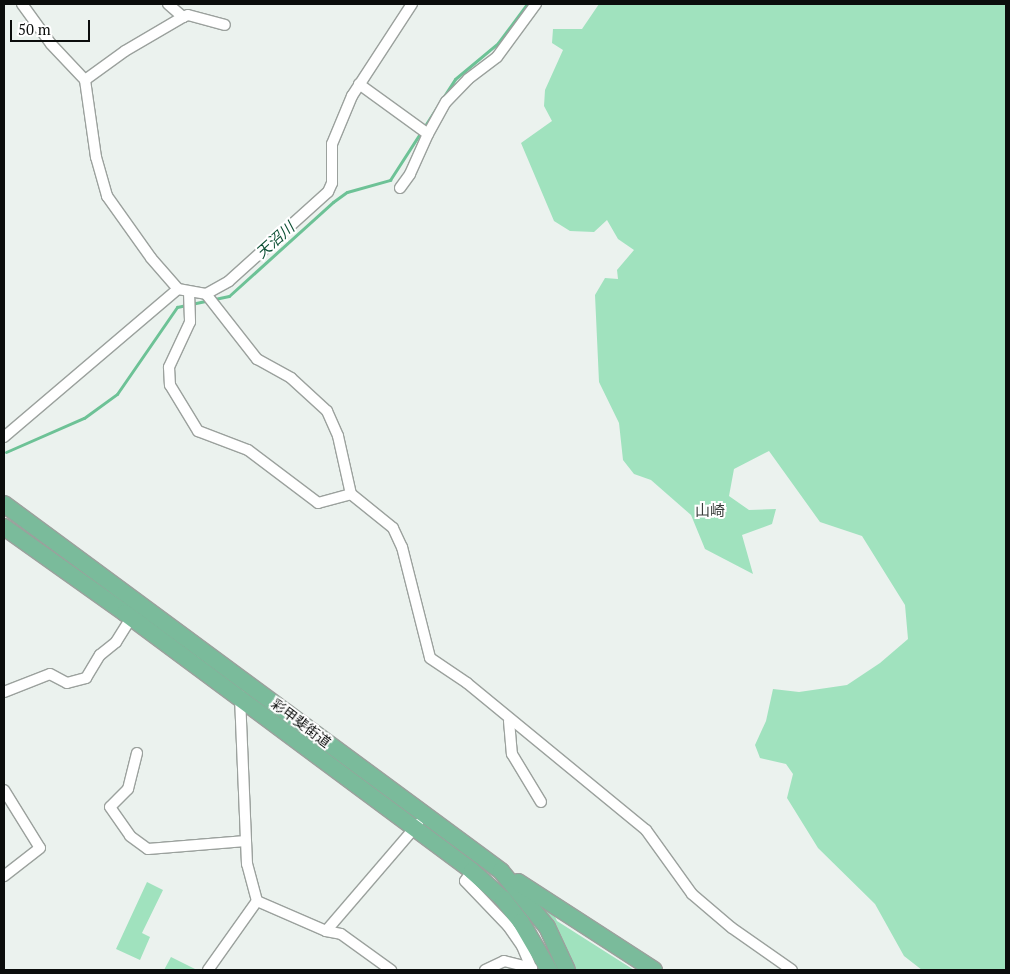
<!DOCTYPE html>
<html>
<head>
<meta charset="utf-8">
<style>
  body { margin:0 }
  #map { position:relative; width:1010px; height:974px; overflow:hidden; background:#ebf2ee; font-family:"PT Serif","Noto Sans JP",serif }
  div>[style] { position:absolute }
  .green>* { inset:0; background:#a0e2be }
  .stream>* { height:3px; margin:-1.5px; padding:0 1.5px; transform-origin:1.5px; border-radius:1.5px; background:#6dc296 }
  .roads { filter:drop-shadow(1px 0 #9ba19d) drop-shadow(-1px 0 #9ba19d) drop-shadow(0 1px #9ba19d) drop-shadow(0 -1px #9ba19d) }
  .minor>* { height:10px; margin:-5px; padding:0 5px; transform-origin:5px; border-radius:5px; background:#fff }
  .trunk>* { height:16px; margin:-8px; padding:0 8px; transform-origin:8px; border-radius:8px; background:#7abb9b }
  span { translate:-50% -50%; white-space:nowrap; text-align:center; line-height:1.15; -webkit-text-stroke:4px #fff; paint-order:stroke }
  .street-label { font-size:14px; color:#0b0d0c }
  .water-label { font-size:15px; color:#0c5034; font-style:italic }
  .neighbourhood-label { font-size:15px; color:#393e3b }
  .frame { position:absolute; inset:0; border:5px solid #0b0d0c; pointer-events:none }
  .scale { position:absolute; left:10px; top:20px; width:80px; height:22px; box-sizing:border-box; border:2px solid #0b0d0c; border-top:0; padding-left:6px; font-size:15px; line-height:18px; white-space:nowrap; color:#0b0d0c; -webkit-text-stroke:4px #fff; paint-order:stroke }
</style>
</head>
<body>
<div id="map">
  <div class="green">
    <div style="clip-path:polygon(599px 4px,1006px 4px,1006px 970px,922px 970px,904px 956px,875px 904px,818px 848px,787px 798px,793px 774px,786px 764px,760px 758px,755px 745px,766px 721px,773px 689px,799px 692px,847px 685px,880px 663px,908px 639px,905px 605px,862px 536px,820px 522px,769px 451px,734px 469px,729px 496px,749px 510px,776px 509px,772px 524px,742px 535px,753px 574px,705px 549px,691px 515px,651px 480px,634px 474px,623px 460px,619px 423px,599px 382px,595px 295px,605px 278px,618px 279px,617px 270px,634px 250px,618px 239px,607px 220px,594px 232px,570px 231px,554px 221px,521px 143px,552px 121px,544px 106px,545px 90px,563px 50px,552px 43px,553px 29px,582px 29px)"></div>
    <div style="clip-path:polygon(147px 882px,163px 890px,142px 933px,150px 937px,140px 960px,116px 949px)"></div>
    <div style="clip-path:polygon(537px 901px,552px 910px,557px 921px,634px 970px,576px 970px,563px 941px)"></div>
    <div style="clip-path:polygon(171px 957px,197px 970px,164px 970px)"></div>
  </div>
  <div class="stream">
    <div style="left:6px;top:452px;width:85px;rotate:-23.6deg"></div>
    <div style="left:84px;top:418px;width:41px;rotate:-36deg"></div>
    <div style="left:117px;top:394px;width:106px;rotate:-55.4deg"></div>
    <div style="left:177px;top:307px;width:53px;rotate:-11.9deg"></div>
    <div style="left:229px;top:296px;width:140px;rotate:-42.1deg"></div>
    <div style="left:333px;top:202px;width:17px;rotate:-36deg"></div>
    <div style="left:347px;top:192px;width:45px;rotate:-15.6deg"></div>
    <div style="left:390px;top:180px;width:120px;rotate:-57.2deg"></div>
    <div style="left:455px;top:79px;width:56px;rotate:-39.9deg"></div>
    <div style="left:498px;top:43px;width:49px;rotate:-53.4deg"></div>
  </div>
  <div class="roads">
    <div class="minor">
      <div style="left:22px;top:4px;width:49px;rotate:54.1deg"></div>
      <div style="left:51px;top:44px;width:50px;rotate:46.6deg"></div>
      <div style="left:85px;top:80px;width:78px;rotate:81.9deg"></div>
      <div style="left:96px;top:157px;width:41px;rotate:74.2deg"></div>
      <div style="left:107px;top:196px;width:76px;rotate:54.6deg"></div>
      <div style="left:151px;top:258px;width:41px;rotate:48.9deg"></div>
      <div style="left:178px;top:289px;width:28px;rotate:10deg"></div>
      <div style="left:206px;top:294px;width:26px;rotate:-29deg"></div>
      <div style="left:229px;top:281px;width:133px;rotate:-42deg"></div>
      <div style="left:328px;top:192px;width:10px;rotate:-66deg"></div>
      <div style="left:332px;top:183px;width:39px;rotate:-90deg"></div>
      <div style="left:332px;top:144px;width:52px;rotate:-67.4deg"></div>
      <div style="left:352px;top:96px;width:110px;rotate:-56.9deg"></div>
      <div style="left:168px;top:4px;width:20px;rotate:41deg"></div>
      <div style="left:85px;top:80px;width:49px;rotate:-35.9deg"></div>
      <div style="left:125px;top:51px;width:67px;rotate:-30.4deg"></div>
      <div style="left:183px;top:17px;width:5px;rotate:-22deg"></div>
      <div style="left:188px;top:15px;width:38px;rotate:15deg"></div>
      <div style="left:359px;top:84px;width:85px;rotate:35.9deg"></div>
      <div style="left:428px;top:134px;width:37px;rotate:-61deg"></div>
      <div style="left:446px;top:102px;width:32px;rotate:-46deg"></div>
      <div style="left:468px;top:79px;width:36px;rotate:-37deg"></div>
      <div style="left:497px;top:57px;width:66px;rotate:-53.7deg"></div>
      <div style="left:400px;top:188px;width:17px;rotate:-54deg"></div>
      <div style="left:410px;top:174px;width:44px;rotate:-65.8deg"></div>
      <div style="left:189px;top:292px;width:30px;rotate:88deg"></div>
      <div style="left:190px;top:322px;width:50px;rotate:115deg"></div>
      <div style="left:169px;top:367px;width:18px;rotate:87deg"></div>
      <div style="left:170px;top:385px;width:54px;rotate:58.7deg"></div>
      <div style="left:198px;top:431px;width:53px;rotate:20.8deg"></div>
      <div style="left:248px;top:450px;width:88px;rotate:37.1deg"></div>
      <div style="left:318px;top:503px;width:34px;rotate:-15deg"></div>
      <div style="left:206px;top:294px;width:83px;rotate:51.9deg"></div>
      <div style="left:257px;top:359px;width:39px;rotate:29deg"></div>
      <div style="left:291px;top:378px;width:49px;rotate:42.5deg"></div>
      <div style="left:327px;top:411px;width:27px;rotate:66deg"></div>
      <div style="left:338px;top:436px;width:59px;rotate:77.4deg"></div>
      <div style="left:351px;top:494px;width:54px;rotate:39deg"></div>
      <div style="left:393px;top:528px;width:21px;rotate:65deg"></div>
      <div style="left:402px;top:547px;width:114px;rotate:75.8deg"></div>
      <div style="left:430px;top:658px;width:45px;rotate:34deg"></div>
      <div style="left:467px;top:683px;width:232px;rotate:39.4deg"></div>
      <div style="left:646px;top:830px;width:79px;rotate:54.3deg"></div>
      <div style="left:692px;top:894px;width:52px;rotate:40.4deg"></div>
      <div style="left:732px;top:928px;width:73px;rotate:35deg"></div>
      <div style="left:4px;top:437px;width:228px;rotate:-40.4deg"></div>
      <div style="left:4px;top:692px;width:49px;rotate:-21.4deg"></div>
      <div style="left:50px;top:674px;width:19px;rotate:28deg"></div>
      <div style="left:67px;top:683px;width:20px;rotate:-15deg"></div>
      <div style="left:86px;top:678px;width:27px;rotate:-59deg"></div>
      <div style="left:100px;top:655px;width:21px;rotate:-39deg"></div>
      <div style="left:116px;top:642px;width:28px;rotate:-58deg"></div>
      <div style="left:509px;top:721px;width:33px;rotate:85deg"></div>
      <div style="left:512px;top:754px;width:56px;rotate:58.9deg"></div>
      <div style="left:137px;top:753px;width:37px;rotate:104deg"></div>
      <div style="left:128px;top:789px;width:25px;rotate:135deg"></div>
      <div style="left:110px;top:807px;width:35px;rotate:55deg"></div>
      <div style="left:130px;top:836px;width:22px;rotate:36deg"></div>
      <div style="left:148px;top:849px;width:98px;rotate:-4.7deg"></div>
      <div style="left:4px;top:790px;width:68px;rotate:58.2deg"></div>
      <div style="left:40px;top:848px;width:46px;rotate:142.1deg"></div>
      <div style="left:472px;top:871px;width:12px;rotate:125deg"></div>
      <div style="left:465px;top:881px;width:62px;rotate:46.3deg"></div>
      <div style="left:508px;top:926px;width:24px;rotate:55deg"></div>
      <div style="left:522px;top:946px;width:26px;rotate:67deg"></div>
      <div style="left:257px;top:901px;width:75px;rotate:23.5deg"></div>
      <div style="left:326px;top:931px;width:15px;rotate:11deg"></div>
      <div style="left:341px;top:934px;width:62px;rotate:35.8deg"></div>
      <div style="left:326px;top:931px;width:141px;rotate:-49.3deg"></div>
      <div style="left:208px;top:970px;width:85px;rotate:-54.6deg"></div>
      <div style="left:257px;top:901px;width:38px;rotate:-105deg"></div>
      <div style="left:247px;top:864px;width:169px;rotate:-92.4deg"></div>
      <div style="left:485px;top:970px;width:21px;rotate:-25deg"></div>
      <div style="left:504px;top:961px;width:29px;rotate:14deg"></div>
    </div>
    <div class="trunk">
      <div style="left:4px;top:504px;width:618px;rotate:36.44deg"></div>
      <div style="left:501px;top:871px;width:72px;rotate:50.6deg"></div>
      <div style="left:547px;top:927px;width:47px;rotate:65.1deg"></div>
      <div style="left:4px;top:527px;width:148px;rotate:35.4deg"></div>
      <div style="left:125px;top:613px;width:432px;rotate:36.6deg"></div>
      <div style="left:472px;top:871px;width:42px;rotate:42.1deg"></div>
      <div style="left:503px;top:899px;width:29px;rotate:52deg"></div>
      <div style="left:521px;top:922px;width:56px;rotate:59.7deg"></div>
      <div style="left:518px;top:882px;width:162px;rotate:32.9deg"></div>
    </div>
  </div>
  <div class="street-label">
    <span style="left:301px;top:723px;rotate:37deg">彩甲斐街道</span>
  </div>
  <div class="water-label">
    <span style="left:275px;top:240px;rotate:-42deg">天沼川</span>
  </div>
  <div class="neighbourhood-label">
    <span style="left:710px;top:511px">山崎</span>
  </div>
  <div class="frame"></div>
  <div class="scale">50 m</div>
</div>
</body>
</html>
